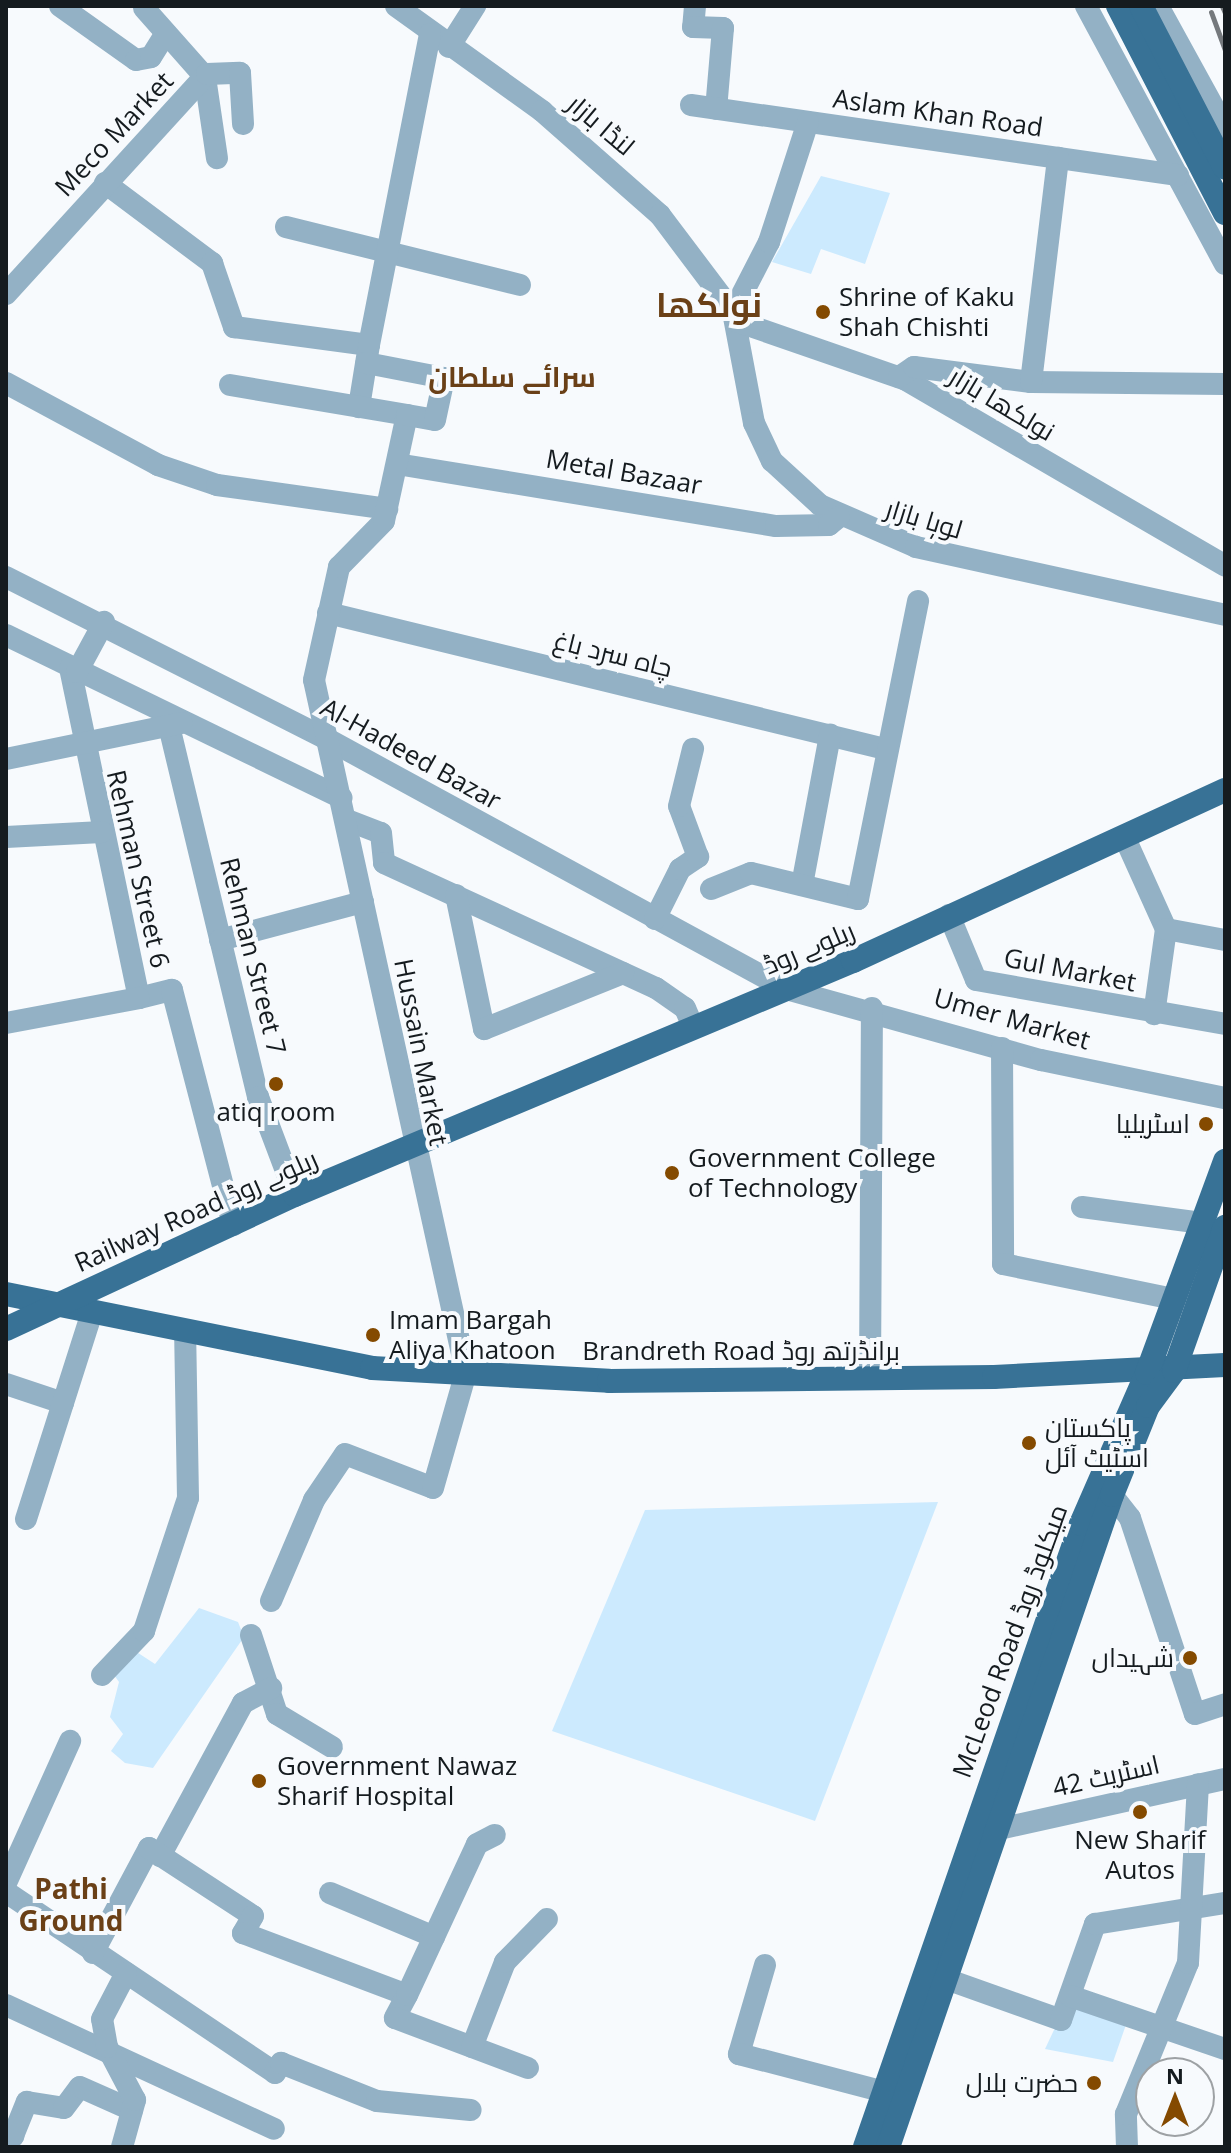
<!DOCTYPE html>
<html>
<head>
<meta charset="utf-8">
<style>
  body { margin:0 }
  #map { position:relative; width:1231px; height:2153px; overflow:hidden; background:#f7fafd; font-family:"Open Sans",Cairo,sans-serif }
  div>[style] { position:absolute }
  .green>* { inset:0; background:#cceafe }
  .minor>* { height:22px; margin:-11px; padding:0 11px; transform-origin:11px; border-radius:11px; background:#93b1c5 }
  .major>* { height:24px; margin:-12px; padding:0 12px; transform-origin:12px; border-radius:12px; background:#387296 }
  .rail>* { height:5px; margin:-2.5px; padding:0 2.5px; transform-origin:2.5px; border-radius:2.5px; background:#75797d }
  .dots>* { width:22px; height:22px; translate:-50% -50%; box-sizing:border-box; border:4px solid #f7fafd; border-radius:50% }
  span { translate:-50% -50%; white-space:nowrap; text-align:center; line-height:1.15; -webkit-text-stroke:8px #f7fafd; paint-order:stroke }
  .street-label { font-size:26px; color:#151b1f }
  .poi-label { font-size:26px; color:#151b1f }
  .left { translate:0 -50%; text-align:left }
  .right { translate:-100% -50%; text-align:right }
  .neighbourhood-label { font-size:28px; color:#6a4017; font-weight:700 }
  .district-label { font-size:34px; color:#6a4017; font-weight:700 }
  .frame { position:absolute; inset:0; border:8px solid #151b1f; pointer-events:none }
  .north { position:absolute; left:1135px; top:2057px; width:80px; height:80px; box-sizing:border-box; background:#f7fafd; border:2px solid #9da1a4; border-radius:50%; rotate:0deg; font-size:22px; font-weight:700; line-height:32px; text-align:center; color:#151b1f }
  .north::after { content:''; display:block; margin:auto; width:28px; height:36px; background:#844a00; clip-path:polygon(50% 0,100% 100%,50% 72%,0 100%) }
</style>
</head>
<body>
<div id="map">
  <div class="green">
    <div style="clip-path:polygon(821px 176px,890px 193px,865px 264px,821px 249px,811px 274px,772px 262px)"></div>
    <div style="clip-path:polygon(938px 1502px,815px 1821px,552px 1731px,645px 1510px)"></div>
    <div style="clip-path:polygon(199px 1608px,238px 1622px,244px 1637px,153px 1768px,125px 1763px,111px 1751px,123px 1734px,110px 1717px,119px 1682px,109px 1668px,129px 1647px,155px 1664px)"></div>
    <div style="clip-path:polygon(1070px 1996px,1129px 2016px,1113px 2062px,1045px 2049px)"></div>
  </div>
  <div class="minor">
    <div style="left:60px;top:6px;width:93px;rotate:35.4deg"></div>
    <div style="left:136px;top:60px;width:15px;rotate:-11deg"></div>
    <div style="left:151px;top:57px;width:28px;rotate:-58deg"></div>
    <div style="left:396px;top:6px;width:180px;rotate:35.7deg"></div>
    <div style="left:542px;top:111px;width:157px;rotate:41.4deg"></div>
    <div style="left:660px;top:215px;width:121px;rotate:53deg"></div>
    <div style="left:733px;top:312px;width:113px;rotate:79.3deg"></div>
    <div style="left:754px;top:423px;width:42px;rotate:64.7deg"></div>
    <div style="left:772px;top:461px;width:65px;rotate:42.5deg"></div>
    <div style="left:820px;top:505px;width:105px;rotate:23.6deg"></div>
    <div style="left:916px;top:547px;width:316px;rotate:12.4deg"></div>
    <div style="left:695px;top:6px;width:21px;rotate:95deg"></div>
    <div style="left:693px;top:27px;width:30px;rotate:2deg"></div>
    <div style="left:723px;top:28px;width:81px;rotate:94.9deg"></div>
    <div style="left:1086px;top:6px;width:293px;rotate:61.7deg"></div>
    <div style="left:1158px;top:6px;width:139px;rotate:61.2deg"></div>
    <div style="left:144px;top:8px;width:92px;rotate:48.5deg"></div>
    <div style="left:205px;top:77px;width:82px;rotate:81.6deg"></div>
    <div style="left:449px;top:47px;width:49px;rotate:-57.6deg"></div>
    <div style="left:691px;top:105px;width:492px;rotate:8.2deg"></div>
    <div style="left:105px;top:183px;width:134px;rotate:36.8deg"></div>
    <div style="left:212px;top:263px;width:68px;rotate:71deg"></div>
    <div style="left:234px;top:327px;width:136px;rotate:7.6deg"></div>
    <div style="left:369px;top:345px;width:63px;rotate:99.2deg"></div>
    <div style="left:286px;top:227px;width:241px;rotate:13.9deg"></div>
    <div style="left:6px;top:294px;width:298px;rotate:-47.6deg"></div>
    <div style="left:207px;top:74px;width:33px;rotate:-2deg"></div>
    <div style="left:240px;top:73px;width:51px;rotate:86.6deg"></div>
    <div style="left:733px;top:312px;width:79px;rotate:-62.8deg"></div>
    <div style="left:769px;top:242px;width:126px;rotate:-72deg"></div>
    <div style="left:736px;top:321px;width:180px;rotate:19.1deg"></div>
    <div style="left:906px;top:380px;width:369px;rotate:30.2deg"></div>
    <div style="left:369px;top:345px;width:317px;rotate:-78.9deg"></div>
    <div style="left:899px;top:377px;width:18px;rotate:-34deg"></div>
    <div style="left:914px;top:367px;width:118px;rotate:7.3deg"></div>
    <div style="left:1031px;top:382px;width:194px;rotate:0.6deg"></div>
    <div style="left:1031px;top:382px;width:226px;rotate:-83.1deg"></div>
    <div style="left:6px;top:383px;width:173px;rotate:28.3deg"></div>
    <div style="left:158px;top:465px;width:62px;rotate:18.7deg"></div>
    <div style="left:217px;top:485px;width:172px;rotate:8deg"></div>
    <div style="left:230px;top:385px;width:180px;rotate:9.6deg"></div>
    <div style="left:397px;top:464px;width:384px;rotate:9.3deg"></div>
    <div style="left:776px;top:526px;width:53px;rotate:-1.1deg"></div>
    <div style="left:829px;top:525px;width:13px;rotate:-39deg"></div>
    <div style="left:6px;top:577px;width:362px;rotate:26.8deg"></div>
    <div style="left:329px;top:740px;width:520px;rotate:28.58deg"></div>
    <div style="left:786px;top:989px;width:265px;rotate:15.6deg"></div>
    <div style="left:1041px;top:1060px;width:188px;rotate:11.7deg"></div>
    <div style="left:328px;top:613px;width:573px;rotate:13.72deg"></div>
    <div style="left:6px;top:635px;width:373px;rotate:25.9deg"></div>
    <div style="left:70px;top:668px;width:337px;rotate:78.2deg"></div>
    <div style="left:139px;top:998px;width:34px;rotate:-14deg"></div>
    <div style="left:172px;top:990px;width:243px;rotate:75.4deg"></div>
    <div style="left:77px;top:672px;width:57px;rotate:-61.6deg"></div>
    <div style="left:169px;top:726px;width:382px;rotate:76.5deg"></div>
    <div style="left:258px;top:1097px;width:105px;rotate:69.3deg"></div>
    <div style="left:6px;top:759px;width:179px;rotate:-11.6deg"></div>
    <div style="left:347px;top:820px;width:36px;rotate:21deg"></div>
    <div style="left:381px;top:833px;width:30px;rotate:84deg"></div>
    <div style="left:384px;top:863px;width:299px;rotate:24.7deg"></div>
    <div style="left:656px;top:988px;width:35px;rotate:35deg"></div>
    <div style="left:685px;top:1008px;width:21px;rotate:67deg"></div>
    <div style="left:1124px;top:836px;width:102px;rotate:65.7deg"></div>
    <div style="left:1166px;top:929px;width:86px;rotate:98deg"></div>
    <div style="left:6px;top:837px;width:96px;rotate:-3deg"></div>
    <div style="left:802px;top:885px;width:153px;rotate:-79.4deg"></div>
    <div style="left:711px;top:889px;width:43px;rotate:-21.8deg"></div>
    <div style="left:751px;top:873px;width:110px;rotate:13.7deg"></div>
    <div style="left:858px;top:899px;width:304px;rotate:-78.6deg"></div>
    <div style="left:456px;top:895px;width:137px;rotate:78.2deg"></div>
    <div style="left:484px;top:1029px;width:150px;rotate:-21.9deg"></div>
    <div style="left:949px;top:915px;width:70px;rotate:67.4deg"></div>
    <div style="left:976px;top:980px;width:253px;rotate:10deg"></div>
    <div style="left:655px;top:919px;width:56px;rotate:-63.4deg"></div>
    <div style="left:680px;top:869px;width:22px;rotate:-34deg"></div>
    <div style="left:698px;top:857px;width:54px;rotate:-110.4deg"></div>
    <div style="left:679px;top:806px;width:59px;rotate:-76.2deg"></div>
    <div style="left:1166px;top:929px;width:60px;rotate:10.6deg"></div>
    <div style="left:220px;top:940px;width:148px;rotate:-14.9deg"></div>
    <div style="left:6px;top:1023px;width:135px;rotate:-10.6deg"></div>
    <div style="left:1002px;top:1048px;width:216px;rotate:89.7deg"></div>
    <div style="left:1003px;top:1264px;width:174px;rotate:11.6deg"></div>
    <div style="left:1082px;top:1207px;width:121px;rotate:7.6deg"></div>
    <div style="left:870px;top:1379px;width:371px;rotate:-89.7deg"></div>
    <div style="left:6px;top:1384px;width:60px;rotate:18.4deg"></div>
    <div style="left:1112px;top:1495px;width:29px;rotate:52deg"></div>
    <div style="left:1130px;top:1518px;width:206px;rotate:71.7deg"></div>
    <div style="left:1195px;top:1714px;width:32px;rotate:-18deg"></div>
    <div style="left:26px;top:1519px;width:217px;rotate:-72.3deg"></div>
    <div style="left:271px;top:1601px;width:110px;rotate:-66.9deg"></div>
    <div style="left:314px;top:1500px;width:55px;rotate:-56deg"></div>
    <div style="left:345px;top:1454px;width:94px;rotate:21.1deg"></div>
    <div style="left:433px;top:1488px;width:121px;rotate:-74.1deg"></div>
    <div style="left:466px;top:1372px;width:708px;rotate:-102.39deg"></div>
    <div style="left:314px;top:680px;width:116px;rotate:-77.5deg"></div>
    <div style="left:339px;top:567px;width:64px;rotate:-45.6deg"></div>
    <div style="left:384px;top:521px;width:108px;rotate:-77.8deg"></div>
    <div style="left:407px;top:415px;width:28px;rotate:10deg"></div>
    <div style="left:435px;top:420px;width:43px;rotate:-77.9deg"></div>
    <div style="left:444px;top:378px;width:79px;rotate:-169.1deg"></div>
    <div style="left:251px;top:1635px;width:83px;rotate:71.8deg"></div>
    <div style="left:277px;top:1714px;width:64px;rotate:31deg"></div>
    <div style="left:102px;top:1675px;width:61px;rotate:-46.3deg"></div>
    <div style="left:144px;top:1631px;width:140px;rotate:-71.7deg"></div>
    <div style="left:188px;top:1498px;width:166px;rotate:-91deg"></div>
    <div style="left:999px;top:1829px;width:231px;rotate:-12.5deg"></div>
    <div style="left:160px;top:1856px;width:174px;rotate:-61.5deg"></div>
    <div style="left:243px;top:1703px;width:32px;rotate:-28deg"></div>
    <div style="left:6px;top:1883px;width:156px;rotate:-65.7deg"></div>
    <div style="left:6px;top:1892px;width:324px;rotate:33.9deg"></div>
    <div style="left:275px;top:2073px;width:12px;rotate:-59deg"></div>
    <div style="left:281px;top:2063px;width:103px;rotate:21.6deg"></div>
    <div style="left:377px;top:2101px;width:94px;rotate:5.5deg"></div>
    <div style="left:330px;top:1893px;width:113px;rotate:22.9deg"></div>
    <div style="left:93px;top:1953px;width:119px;rotate:-61.9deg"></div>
    <div style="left:149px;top:1848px;width:124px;rotate:33.2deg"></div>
    <div style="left:253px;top:1916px;width:20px;rotate:120deg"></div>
    <div style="left:243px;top:1933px;width:175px;rotate:20.7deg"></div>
    <div style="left:407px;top:1995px;width:26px;rotate:118deg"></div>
    <div style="left:395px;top:2018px;width:142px;rotate:20.6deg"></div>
    <div style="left:765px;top:1965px;width:93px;rotate:106.3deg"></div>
    <div style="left:739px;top:2054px;width:151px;rotate:14.6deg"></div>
    <div style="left:946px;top:1979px;width:122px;rotate:19.6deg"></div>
    <div style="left:1061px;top:2020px;width:102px;rotate:-70.5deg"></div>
    <div style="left:1095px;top:1924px;width:132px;rotate:-9.2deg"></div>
    <div style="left:407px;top:1995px;width:166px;rotate:-65.1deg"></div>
    <div style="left:477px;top:1844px;width:20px;rotate:-27deg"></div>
    <div style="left:1070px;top:1996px;width:164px;rotate:18.9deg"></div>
    <div style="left:6px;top:2005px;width:295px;rotate:24.8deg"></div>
    <div style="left:472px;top:2047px;width:91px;rotate:-68.8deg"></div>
    <div style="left:505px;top:1962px;width:60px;rotate:-45.7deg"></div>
    <div style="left:6px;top:2133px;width:8px;rotate:23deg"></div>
    <div style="left:13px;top:2136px;width:37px;rotate:-68deg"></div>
    <div style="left:27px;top:2102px;width:37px;rotate:9deg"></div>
    <div style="left:64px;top:2108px;width:26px;rotate:-53deg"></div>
    <div style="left:80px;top:2087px;width:57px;rotate:23.9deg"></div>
    <div style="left:122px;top:2147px;width:49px;rotate:-74.5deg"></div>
    <div style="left:135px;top:2100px;width:60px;rotate:-117.8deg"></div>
    <div style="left:107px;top:2047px;width:28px;rotate:-100deg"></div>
    <div style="left:102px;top:2019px;width:52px;rotate:-62.4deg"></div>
    <div style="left:1127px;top:2147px;width:33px;rotate:-92deg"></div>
    <div style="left:1126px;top:2114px;width:163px;rotate:-67.7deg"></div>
    <div style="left:1188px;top:1963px;width:179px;rotate:-86.8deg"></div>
  </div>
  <div class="major">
    <div style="left:1118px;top:6px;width:233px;rotate:62.7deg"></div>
    <div style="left:1141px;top:6px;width:182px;rotate:62.6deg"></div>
    <div style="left:6px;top:1294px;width:373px;rotate:11.4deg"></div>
    <div style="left:372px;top:1368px;width:237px;rotate:3.1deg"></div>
    <div style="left:609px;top:1381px;width:385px;rotate:-0.6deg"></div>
    <div style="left:994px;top:1377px;width:231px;rotate:-3deg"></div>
    <div style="left:6px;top:1329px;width:319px;rotate:-24.9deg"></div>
    <div style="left:295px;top:1195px;width:605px;rotate:-22.75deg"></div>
    <div style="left:853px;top:961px;width:409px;rotate:-24.7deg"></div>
    <div style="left:865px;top:2147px;width:659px;rotate:-70.88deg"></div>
    <div style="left:1081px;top:1524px;width:165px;rotate:-66.4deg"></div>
    <div style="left:1147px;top:1373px;width:226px;rotate:-69.8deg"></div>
    <div style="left:888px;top:2147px;width:689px;rotate:-71.04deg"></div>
    <div style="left:1112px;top:1495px;width:96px;rotate:-68deg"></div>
    <div style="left:1148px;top:1406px;width:44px;rotate:-53.4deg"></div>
    <div style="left:1174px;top:1371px;width:153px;rotate:-70.5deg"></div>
  </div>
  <div class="rail">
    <div style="left:1222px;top:6px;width:8px;rotate:67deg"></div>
    <div style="left:1211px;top:12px;width:40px;rotate:69.8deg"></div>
  </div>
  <div class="dots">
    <div style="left:823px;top:312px;background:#844a00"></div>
    <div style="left:276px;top:1084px;background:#844a00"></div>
    <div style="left:1206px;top:1124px;background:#844a00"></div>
    <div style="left:672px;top:1173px;background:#844a00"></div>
    <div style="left:373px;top:1335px;background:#844a00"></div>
    <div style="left:1029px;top:1443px;background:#844a00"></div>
    <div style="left:1190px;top:1658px;background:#844a00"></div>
    <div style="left:259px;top:1781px;background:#844a00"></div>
    <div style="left:1140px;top:1812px;background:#844a00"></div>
    <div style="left:1094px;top:2083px;background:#844a00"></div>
  </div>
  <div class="street-label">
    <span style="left:938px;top:113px;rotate:8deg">Aslam Khan Road</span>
    <span style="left:601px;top:125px;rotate:40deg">لنڈا بازار</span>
    <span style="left:114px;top:134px;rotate:-47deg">Meco Market</span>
    <span style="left:1002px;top:404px;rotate:31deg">نولکھا بازار</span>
    <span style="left:624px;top:472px;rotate:10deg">Metal Bazaar</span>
    <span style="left:924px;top:519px;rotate:17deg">لوہا بازار</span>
    <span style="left:613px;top:654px;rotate:14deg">چاہ سرد باغ</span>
    <span style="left:411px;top:754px;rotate:29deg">Al-Hadeed Bazar</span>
    <span style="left:138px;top:869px;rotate:77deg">Rehman Street 6</span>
    <span style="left:809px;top:948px;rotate:-23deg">ریلوے روڈ</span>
    <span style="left:253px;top:956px;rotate:76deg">Rehman Street 7</span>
    <span style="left:1070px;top:970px;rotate:11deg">Gul Market</span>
    <span style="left:1012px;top:1019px;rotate:16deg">Umer Market</span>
    <span style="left:421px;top:1052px;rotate:79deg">Hussain Market</span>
    <span style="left:196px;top:1211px;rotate:-24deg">Railway Road ریلوے روڈ</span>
    <span style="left:741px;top:1351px">Brandreth Road برانڈرتھ روڈ</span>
    <span style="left:1010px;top:1641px;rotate:-70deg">McLeod Road میکلوڈ روڈ</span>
    <span style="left:1106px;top:1776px;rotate:-13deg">اسٹریٹ 42</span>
  </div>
  <div class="poi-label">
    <span class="left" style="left:839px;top:312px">Shrine of Kaku<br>Shah Chishti</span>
    <span style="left:276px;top:1112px">atiq room</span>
    <span class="right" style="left:1190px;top:1124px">اسٹریلیا</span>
    <span class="left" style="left:688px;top:1173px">Government College<br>of Technology</span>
    <span class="left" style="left:389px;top:1335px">Imam Bargah<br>Aliya Khatoon</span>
    <span class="left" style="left:1045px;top:1443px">پاکستان<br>اسٹیٹ آئل</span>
    <span class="right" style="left:1174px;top:1658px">شہیداں</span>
    <span class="left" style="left:277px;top:1781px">Government Nawaz<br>Sharif Hospital</span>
    <span style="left:1140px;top:1855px">New Sharif<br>Autos</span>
    <span class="right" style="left:1078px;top:2083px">حضرت بلال</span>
  </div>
  <div class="neighbourhood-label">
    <span style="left:512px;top:376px">سرائے سلطان</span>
    <span style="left:71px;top:1904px">Pathi<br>Ground</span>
  </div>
  <div class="district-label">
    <span style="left:709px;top:305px">نولکھا</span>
  </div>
  <div class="frame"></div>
  <div class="north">N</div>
</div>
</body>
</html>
